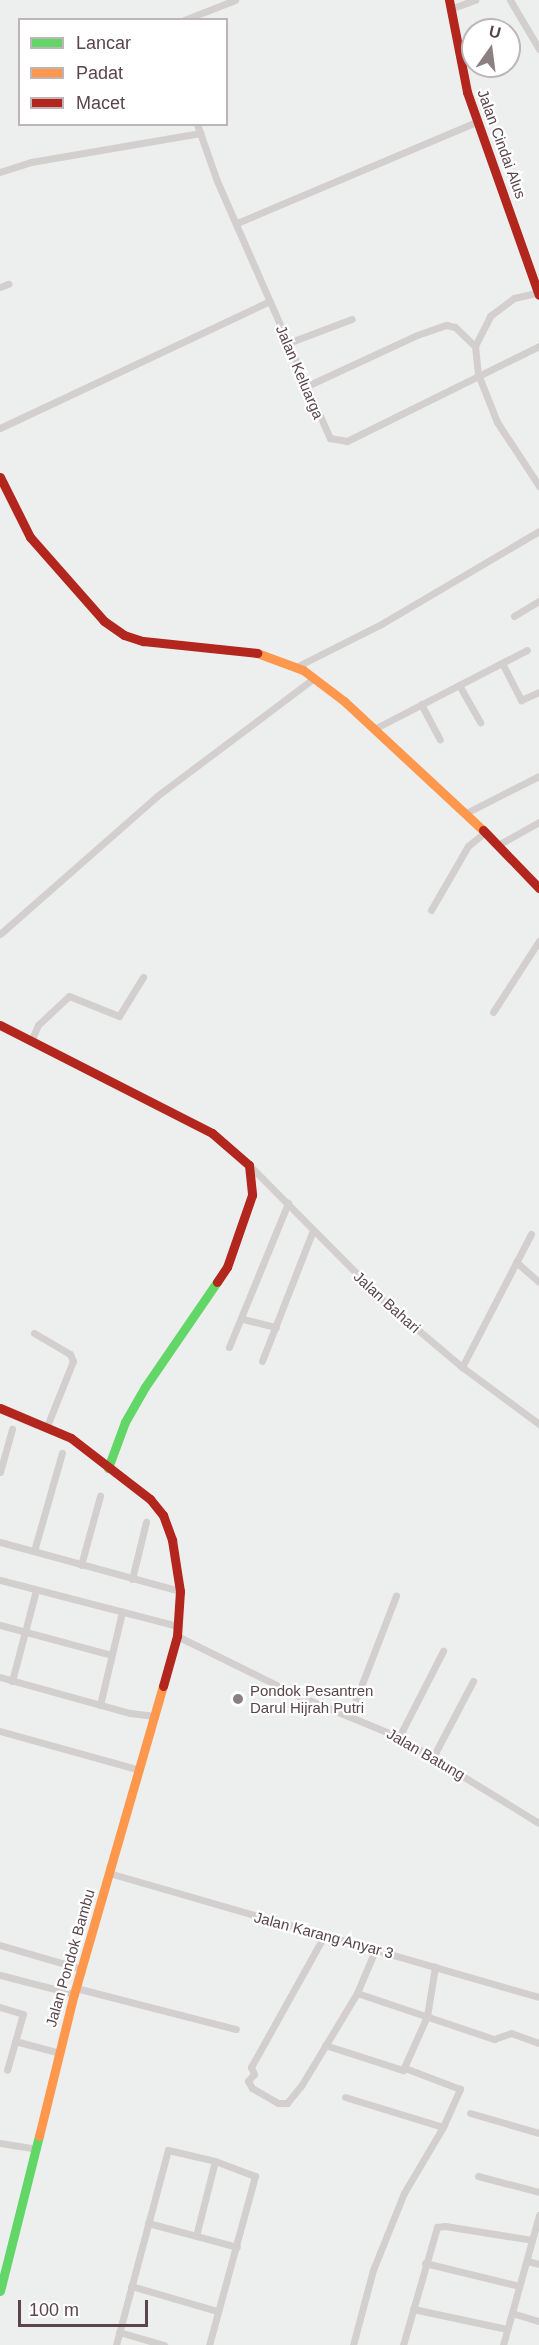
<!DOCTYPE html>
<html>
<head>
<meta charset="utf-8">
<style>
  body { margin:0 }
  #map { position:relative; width:539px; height:2345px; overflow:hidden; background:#edefee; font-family:Arial,sans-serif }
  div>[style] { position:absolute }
  .street>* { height:7px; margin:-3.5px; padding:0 3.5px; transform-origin:3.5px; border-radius:3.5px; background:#d3cfcf }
  .fast>* { height:9px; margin:-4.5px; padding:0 4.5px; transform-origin:4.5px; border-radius:4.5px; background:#63d668 }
  .slow>* { height:9px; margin:-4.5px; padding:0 4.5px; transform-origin:4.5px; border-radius:4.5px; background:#ff974d }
  .jam>* { height:9px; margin:-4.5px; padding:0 4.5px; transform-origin:4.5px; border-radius:4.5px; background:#b3261e }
  .dots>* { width:16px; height:16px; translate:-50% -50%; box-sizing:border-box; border:3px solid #fff; border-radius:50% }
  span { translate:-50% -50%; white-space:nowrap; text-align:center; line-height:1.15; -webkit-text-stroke:4.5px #fff; paint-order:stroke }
  .street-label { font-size:15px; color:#5a454a }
  .poi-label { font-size:15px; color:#5a454a }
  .left { translate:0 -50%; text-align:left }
  .legend { position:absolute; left:18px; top:18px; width:210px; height:108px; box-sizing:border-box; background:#fff; border:2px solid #bdb5b7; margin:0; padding:8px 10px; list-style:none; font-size:18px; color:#5a454a }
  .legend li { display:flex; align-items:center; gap:12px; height:30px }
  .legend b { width:30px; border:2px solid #bdb5b7 }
  .north { position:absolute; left:461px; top:18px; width:60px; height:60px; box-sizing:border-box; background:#fff; border:2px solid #bdb5b7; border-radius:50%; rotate:14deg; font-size:16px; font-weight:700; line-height:24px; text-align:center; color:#5a454a }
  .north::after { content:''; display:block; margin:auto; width:21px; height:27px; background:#8d8083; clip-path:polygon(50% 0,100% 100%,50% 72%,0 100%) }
  .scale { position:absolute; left:18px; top:2300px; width:130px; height:27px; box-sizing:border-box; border:3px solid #5a454a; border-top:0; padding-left:8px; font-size:18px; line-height:21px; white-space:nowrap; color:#5a454a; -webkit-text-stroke:4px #fff; paint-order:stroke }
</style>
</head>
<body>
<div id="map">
  <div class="street">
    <div style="left:510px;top:0;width:57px;rotate:59.4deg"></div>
    <div style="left:450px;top:9px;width:27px;rotate:-20deg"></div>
    <div style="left:184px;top:20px;width:55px;rotate:-21.4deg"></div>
    <div style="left:197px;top:124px;width:60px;rotate:70.7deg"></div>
    <div style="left:217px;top:181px;width:281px;rotate:66.3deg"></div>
    <div style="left:330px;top:438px;width:17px;rotate:10deg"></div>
    <div style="left:347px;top:441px;width:214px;rotate:-26.3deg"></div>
    <div style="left:0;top:172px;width:33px;rotate:-18deg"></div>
    <div style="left:31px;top:162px;width:172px;rotate:-9.7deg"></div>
    <div style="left:237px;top:223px;width:259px;rotate:-22.9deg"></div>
    <div style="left:0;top:287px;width:9px;rotate:-21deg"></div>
    <div style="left:288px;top:343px;width:68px;rotate:-20.6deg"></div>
    <div style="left:475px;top:346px;width:34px;rotate:-63deg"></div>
    <div style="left:490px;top:316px;width:30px;rotate:-37deg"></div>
    <div style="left:514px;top:298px;width:26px;rotate:-13deg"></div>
    <div style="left:307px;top:386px;width:121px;rotate:-24.9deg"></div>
    <div style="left:417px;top:335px;width:31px;rotate:-19deg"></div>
    <div style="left:446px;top:325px;width:9px;rotate:13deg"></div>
    <div style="left:455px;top:327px;width:28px;rotate:44deg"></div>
    <div style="left:475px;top:346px;width:28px;rotate:84deg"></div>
    <div style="left:478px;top:374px;width:52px;rotate:68.4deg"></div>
    <div style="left:497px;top:422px;width:77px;rotate:56.7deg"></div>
    <div style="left:0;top:428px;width:298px;rotate:-25.2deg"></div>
    <div style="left:514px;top:616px;width:29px;rotate:-31deg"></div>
    <div style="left:502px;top:663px;width:42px;rotate:62.8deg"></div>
    <div style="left:521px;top:700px;width:20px;rotate:-24deg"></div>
    <div style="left:296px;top:667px;width:97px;rotate:-26.8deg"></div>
    <div style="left:383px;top:623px;width:181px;rotate:-30.5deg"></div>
    <div style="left:459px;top:685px;width:43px;rotate:60.4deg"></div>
    <div style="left:421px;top:704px;width:40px;rotate:62deg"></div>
    <div style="left:374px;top:729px;width:172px;rotate:-27.3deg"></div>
    <div style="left:466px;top:813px;width:82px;rotate:-26.9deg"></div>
    <div style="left:498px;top:845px;width:47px;rotate:-29.3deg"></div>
    <div style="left:431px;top:910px;width:74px;rotate:-60deg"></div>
    <div style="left:468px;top:846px;width:22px;rotate:-39deg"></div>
    <div style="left:0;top:934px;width:209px;rotate:-41.3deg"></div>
    <div style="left:157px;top:796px;width:196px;rotate:-36.9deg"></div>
    <div style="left:493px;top:1012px;width:85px;rotate:-57.1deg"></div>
    <div style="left:32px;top:1039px;width:15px;rotate:-67deg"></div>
    <div style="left:38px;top:1025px;width:42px;rotate:-43.1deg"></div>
    <div style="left:69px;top:996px;width:54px;rotate:21.8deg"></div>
    <div style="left:119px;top:1016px;width:46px;rotate:-58.4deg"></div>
    <div style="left:249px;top:1165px;width:193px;rotate:45.2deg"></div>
    <div style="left:385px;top:1302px;width:101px;rotate:40.2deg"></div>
    <div style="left:462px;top:1367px;width:96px;rotate:36.5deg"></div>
    <div style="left:516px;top:1262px;width:30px;rotate:41deg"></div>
    <div style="left:243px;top:1319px;width:34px;rotate:14deg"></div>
    <div style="left:34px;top:1333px;width:42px;rotate:30.3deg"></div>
    <div style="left:70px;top:1354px;width:8px;rotate:67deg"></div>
    <div style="left:73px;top:1361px;width:70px;rotate:111.8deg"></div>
    <div style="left:229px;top:1347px;width:156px;rotate:-67.7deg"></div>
    <div style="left:262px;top:1361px;width:137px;rotate:-68.7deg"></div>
    <div style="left:462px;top:1367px;width:150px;rotate:-62.6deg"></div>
    <div style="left:0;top:1472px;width:45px;rotate:-74.4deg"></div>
    <div style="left:0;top:1542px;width:187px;rotate:15.2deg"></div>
    <div style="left:34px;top:1551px;width:102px;rotate:-74.1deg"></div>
    <div style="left:81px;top:1565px;width:72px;rotate:-74.6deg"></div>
    <div style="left:132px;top:1579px;width:59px;rotate:-76.2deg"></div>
    <div style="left:0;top:1580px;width:184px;rotate:14.5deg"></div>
    <div style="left:0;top:1625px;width:115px;rotate:15.1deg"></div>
    <div style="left:177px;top:1636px;width:136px;rotate:26.2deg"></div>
    <div style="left:299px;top:1696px;width:108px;rotate:22.3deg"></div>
    <div style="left:399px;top:1737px;width:164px;rotate:31.6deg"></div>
    <div style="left:0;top:1677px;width:135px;rotate:15.5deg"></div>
    <div style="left:130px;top:1713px;width:25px;rotate:7deg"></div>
    <div style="left:12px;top:1681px;width:94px;rotate:-75.2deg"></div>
    <div style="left:100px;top:1705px;width:96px;rotate:-76.7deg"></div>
    <div style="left:350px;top:1715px;width:128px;rotate:-68.9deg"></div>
    <div style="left:0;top:1731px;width:145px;rotate:15.6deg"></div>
    <div style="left:399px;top:1737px;width:97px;rotate:-62.9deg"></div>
    <div style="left:433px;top:1757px;width:86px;rotate:-62.2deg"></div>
    <div style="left:109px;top:1873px;width:448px;rotate:16.1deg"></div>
    <div style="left:324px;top:1936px;width:150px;rotate:119.1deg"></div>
    <div style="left:251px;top:2067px;width:8px;rotate:67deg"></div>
    <div style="left:254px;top:2074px;width:9px;rotate:131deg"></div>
    <div style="left:248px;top:2081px;width:8px;rotate:60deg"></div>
    <div style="left:252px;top:2088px;width:30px;rotate:30deg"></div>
    <div style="left:278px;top:2103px;width:9px"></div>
    <div style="left:287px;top:2103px;width:22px;rotate:-51deg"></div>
    <div style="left:301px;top:2086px;width:109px;rotate:-58.9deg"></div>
    <div style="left:357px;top:1993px;width:49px;rotate:-67.1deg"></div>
    <div style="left:0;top:1945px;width:85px;rotate:16.3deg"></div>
    <div style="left:0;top:1975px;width:76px;rotate:14.4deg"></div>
    <div style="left:76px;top:1988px;width:165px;rotate:14.4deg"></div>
    <div style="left:357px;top:1993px;width:145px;rotate:18.6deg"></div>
    <div style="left:494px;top:2039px;width:18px;rotate:-19deg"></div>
    <div style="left:511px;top:2033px;width:30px;rotate:20deg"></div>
    <div style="left:0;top:2007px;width:24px;rotate:17deg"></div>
    <div style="left:23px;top:2014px;width:58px;rotate:105.9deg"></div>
    <div style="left:15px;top:2041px;width:47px;rotate:14.9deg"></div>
    <div style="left:325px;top:2045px;width:82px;rotate:17.8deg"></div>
    <div style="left:403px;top:2070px;width:59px;rotate:-66deg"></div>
    <div style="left:427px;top:2016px;width:50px;rotate:-80.7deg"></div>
    <div style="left:345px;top:2097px;width:102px;rotate:17deg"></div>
    <div style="left:470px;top:2113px;width:72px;rotate:16.2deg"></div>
    <div style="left:0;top:2143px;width:36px;rotate:9deg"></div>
    <div style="left:478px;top:2176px;width:63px;rotate:14.7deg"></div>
    <div style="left:148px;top:2223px;width:92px;rotate:15.1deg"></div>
    <div style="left:196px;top:2236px;width:77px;rotate:-75.8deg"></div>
    <div style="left:527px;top:2261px;width:12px;rotate:14deg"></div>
    <div style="left:425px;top:2263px;width:97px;rotate:13.7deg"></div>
    <div style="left:131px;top:2286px;width:90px;rotate:16.2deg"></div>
    <div style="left:413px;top:2309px;width:96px;rotate:12deg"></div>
    <div style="left:512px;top:2313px;width:28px;rotate:17deg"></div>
    <div style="left:119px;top:2332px;width:47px;rotate:16.1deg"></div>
    <div style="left:116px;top:2345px;width:202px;rotate:-75.1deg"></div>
    <div style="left:168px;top:2150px;width:48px;rotate:13.2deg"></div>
    <div style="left:215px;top:2161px;width:43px;rotate:20.6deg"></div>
    <div style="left:255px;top:2176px;width:175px;rotate:105.2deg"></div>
    <div style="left:353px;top:2345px;width:78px;rotate:-75.1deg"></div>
    <div style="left:373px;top:2270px;width:83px;rotate:-68.1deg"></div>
    <div style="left:404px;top:2193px;width:77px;rotate:-59.4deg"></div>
    <div style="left:443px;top:2127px;width:42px;rotate:-65.9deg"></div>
    <div style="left:460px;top:2089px;width:59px;rotate:-159.1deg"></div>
    <div style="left:403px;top:2345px;width:123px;rotate:-73.9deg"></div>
    <div style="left:437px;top:2227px;width:8px;rotate:-7deg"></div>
    <div style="left:445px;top:2226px;width:88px;rotate:9.1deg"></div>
    <div style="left:503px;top:2345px;width:135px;rotate:-74.5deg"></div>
  </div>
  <div class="fast">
    <div style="left:108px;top:1468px;width:49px;rotate:-69.7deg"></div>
    <div style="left:125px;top:1422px;width:40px;rotate:-60.3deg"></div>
    <div style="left:145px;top:1387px;width:127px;rotate:-55.6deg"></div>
    <div style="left:0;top:2291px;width:160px;rotate:-75.9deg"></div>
  </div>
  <div class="slow">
    <div style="left:257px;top:653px;width:49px;rotate:20.3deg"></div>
    <div style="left:303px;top:670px;width:51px;rotate:37.1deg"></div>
    <div style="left:344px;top:701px;width:190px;rotate:42.9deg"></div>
    <div style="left:39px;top:2136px;width:146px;rotate:-76.2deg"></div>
    <div style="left:74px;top:1994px;width:321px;rotate:-73.9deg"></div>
  </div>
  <div class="jam">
    <div style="left:449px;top:0;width:94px;rotate:78.9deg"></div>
    <div style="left:467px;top:92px;width:215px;rotate:70.5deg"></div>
    <div style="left:0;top:477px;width:67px;rotate:63.4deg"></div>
    <div style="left:30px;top:537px;width:112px;rotate:48.6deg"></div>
    <div style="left:104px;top:621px;width:24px;rotate:35deg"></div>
    <div style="left:124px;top:635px;width:20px;rotate:18deg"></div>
    <div style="left:143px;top:641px;width:115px;rotate:6deg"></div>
    <div style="left:483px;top:830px;width:81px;rotate:46deg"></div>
    <div style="left:0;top:1025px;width:238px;rotate:27deg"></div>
    <div style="left:212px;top:1133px;width:49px;rotate:40.9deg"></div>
    <div style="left:249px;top:1165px;width:30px;rotate:84deg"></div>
    <div style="left:252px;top:1195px;width:76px;rotate:109.1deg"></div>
    <div style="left:227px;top:1267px;width:18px;rotate:124deg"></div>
    <div style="left:0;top:1408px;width:77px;rotate:22.9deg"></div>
    <div style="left:71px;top:1438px;width:100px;rotate:37.7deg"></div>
    <div style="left:150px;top:1499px;width:21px;rotate:51deg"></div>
    <div style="left:163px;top:1515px;width:27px;rotate:70deg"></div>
    <div style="left:172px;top:1540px;width:52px;rotate:81.1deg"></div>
    <div style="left:180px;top:1591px;width:45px;rotate:93.8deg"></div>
    <div style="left:177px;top:1636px;width:52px;rotate:105.6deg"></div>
  </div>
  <div class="dots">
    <div style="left:238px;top:1699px;background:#8d8083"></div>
  </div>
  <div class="street-label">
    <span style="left:502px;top:144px;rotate:70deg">Jalan Cindai Alus</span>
    <span style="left:300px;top:372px;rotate:67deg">Jalan Keluarga</span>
    <span style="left:387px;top:1302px;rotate:42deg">Jalan Bahari</span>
    <span style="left:426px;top:1754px;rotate:30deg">Jalan Batung</span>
    <span style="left:324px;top:1935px;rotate:15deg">Jalan Karang Anyar 3</span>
    <span style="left:70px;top:1958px;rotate:-74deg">Jalan Pondok Bambu</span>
  </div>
  <div class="poi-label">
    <span class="left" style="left:250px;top:1699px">Pondok Pesantren<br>Darul Hijrah Putri</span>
  </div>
  <ul class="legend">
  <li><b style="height:8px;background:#63d668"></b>Lancar</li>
  <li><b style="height:8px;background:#ff974d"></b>Padat</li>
  <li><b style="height:8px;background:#b3261e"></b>Macet</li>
  </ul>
  <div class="north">U</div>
  <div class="scale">100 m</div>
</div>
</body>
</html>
